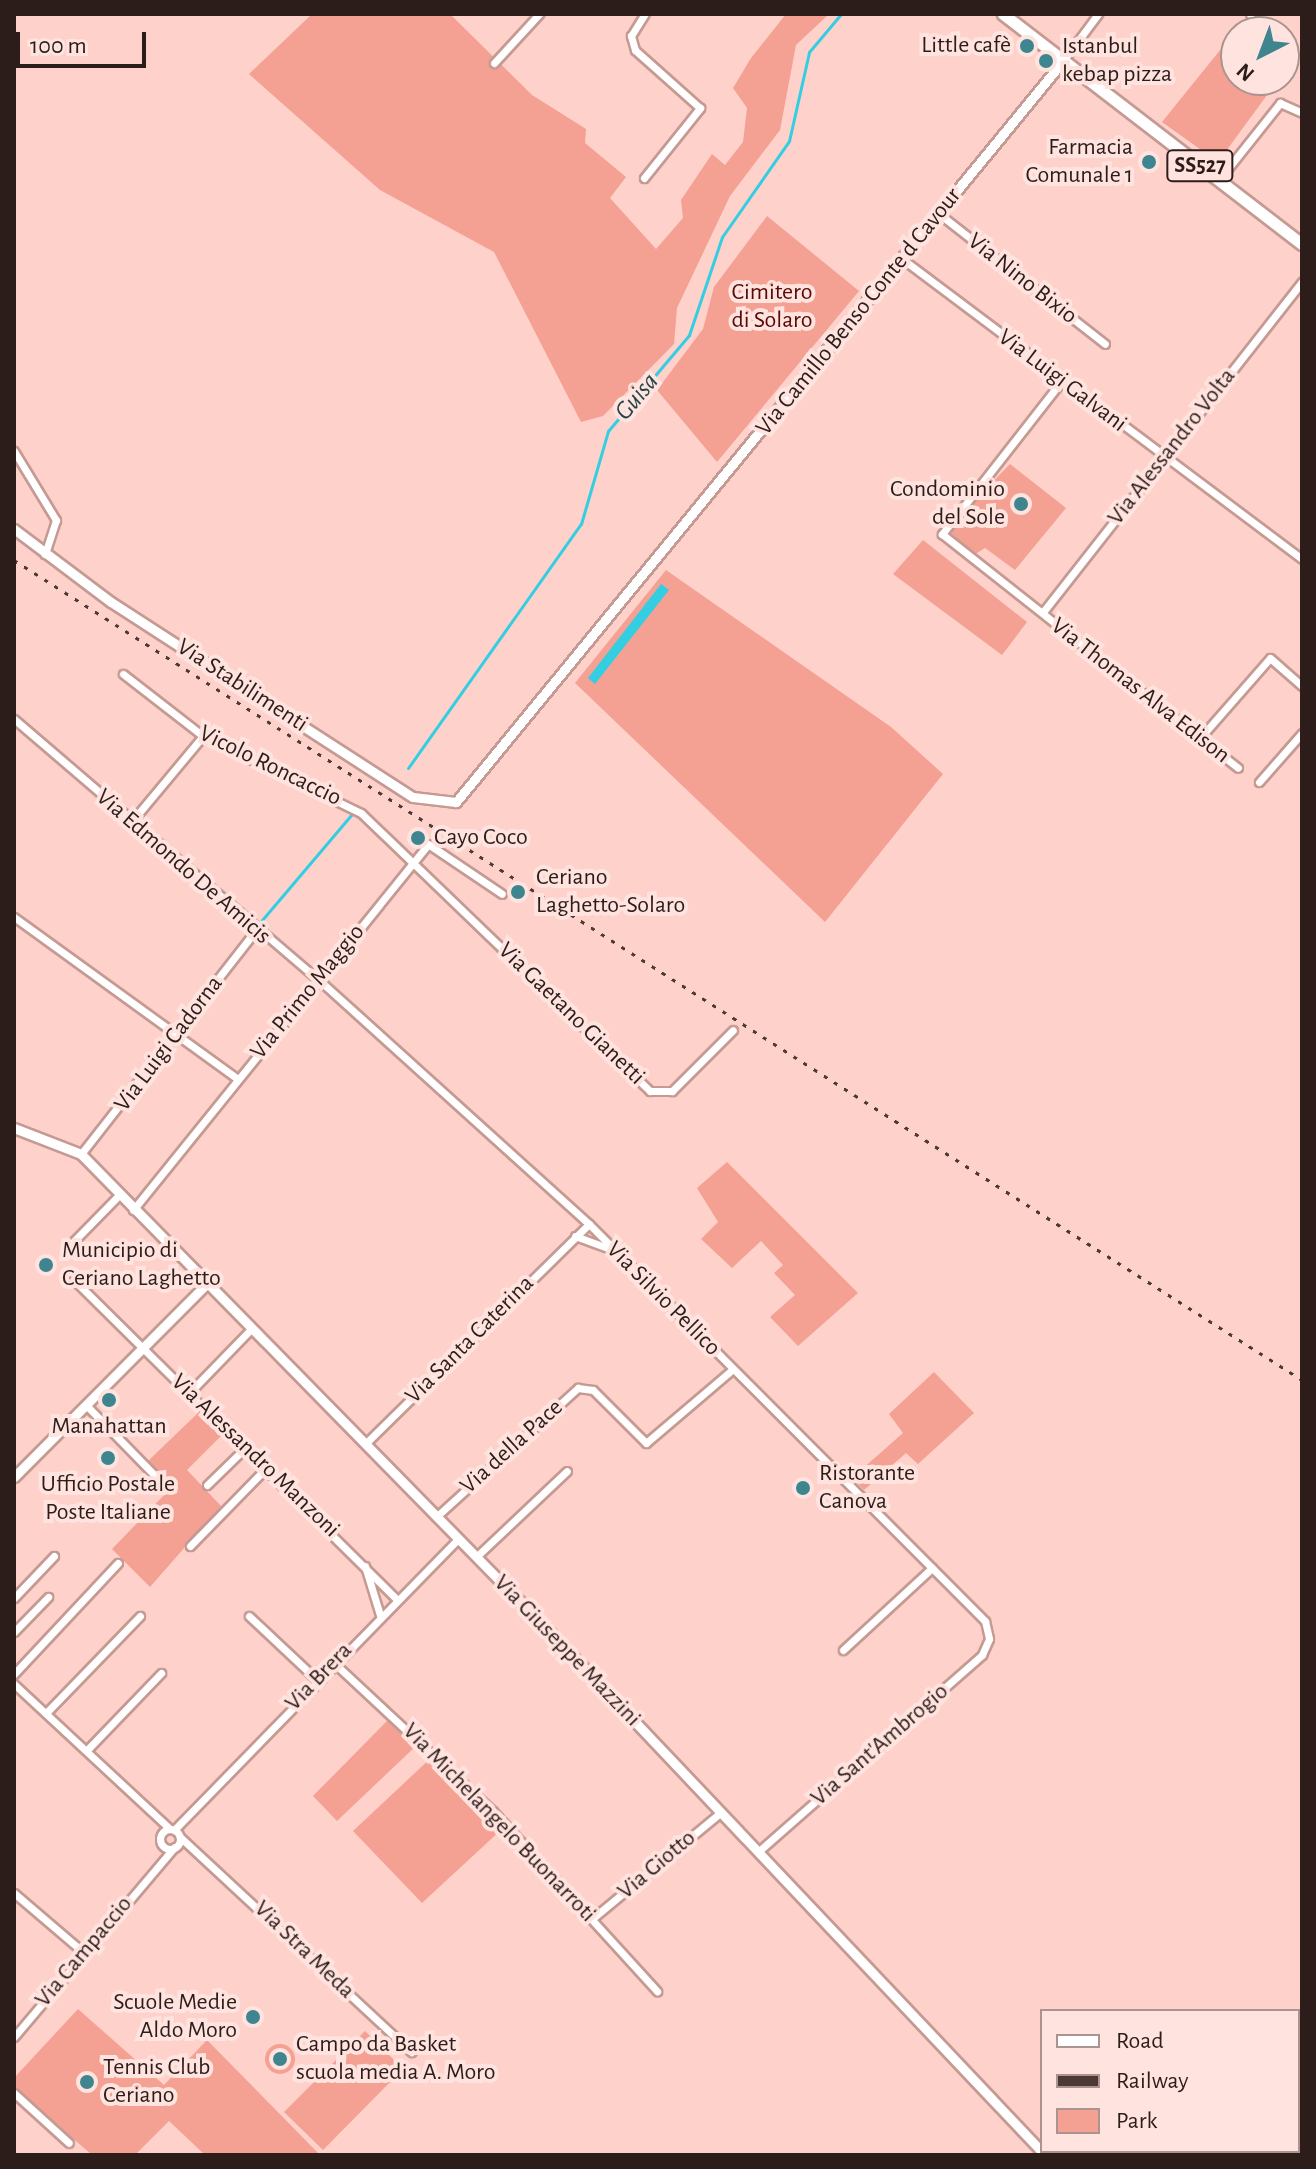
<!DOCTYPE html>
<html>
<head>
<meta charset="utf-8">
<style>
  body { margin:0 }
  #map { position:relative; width:1316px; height:2169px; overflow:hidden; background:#fed1ca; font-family:"Alegreya Sans",sans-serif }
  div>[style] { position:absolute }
  .green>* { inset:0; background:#f4a093 }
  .round { border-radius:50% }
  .water>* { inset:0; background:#34cee3 }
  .stream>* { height:3px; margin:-1.5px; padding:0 1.5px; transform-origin:1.5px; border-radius:1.5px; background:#34cee3 }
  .roads { filter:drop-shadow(2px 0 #c59a93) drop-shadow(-2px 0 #c59a93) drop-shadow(0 2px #c59a93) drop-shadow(0 -2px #c59a93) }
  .minor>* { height:7px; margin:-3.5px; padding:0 3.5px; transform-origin:3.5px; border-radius:3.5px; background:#fff }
  .minor>.ring { margin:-3.5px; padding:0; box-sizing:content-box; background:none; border:7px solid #fff; border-radius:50% }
  .tertiary>* { height:9px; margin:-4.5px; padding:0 4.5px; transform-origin:4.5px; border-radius:4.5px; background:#fff }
  .primary>* { height:11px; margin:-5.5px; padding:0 5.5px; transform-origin:5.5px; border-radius:5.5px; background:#fff }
  .rail>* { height:3px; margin-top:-1.5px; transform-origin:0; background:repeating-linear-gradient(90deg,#4c3834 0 4px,transparent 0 12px) }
  .dots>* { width:22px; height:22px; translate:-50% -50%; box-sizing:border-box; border:4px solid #ffe3df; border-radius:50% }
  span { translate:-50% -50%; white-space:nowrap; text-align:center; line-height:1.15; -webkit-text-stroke:8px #ffe3df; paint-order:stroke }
  .shield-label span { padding:2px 6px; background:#ffe3df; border:2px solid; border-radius:6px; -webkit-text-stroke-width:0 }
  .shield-label { font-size:22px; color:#2d1d1a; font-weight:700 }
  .poi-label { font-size:24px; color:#2d1d1a }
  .right { translate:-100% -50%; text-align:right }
  .left { translate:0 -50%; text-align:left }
  .street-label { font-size:24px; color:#2d1d1a }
  .park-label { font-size:24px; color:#590906 }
  .water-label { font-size:26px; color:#26454a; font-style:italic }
  .frame { position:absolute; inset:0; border:16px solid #2d1d1a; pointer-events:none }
  .legend { position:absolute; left:1040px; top:2009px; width:260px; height:144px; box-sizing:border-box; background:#ffe3df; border:2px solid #ab9490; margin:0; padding:10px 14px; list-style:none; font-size:24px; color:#2d1d1a }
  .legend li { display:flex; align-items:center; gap:16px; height:40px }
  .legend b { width:40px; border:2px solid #ab9490 }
  .north { position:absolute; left:1220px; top:16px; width:80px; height:80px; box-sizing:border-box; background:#ffe3df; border:2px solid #ab9490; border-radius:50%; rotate:222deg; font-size:22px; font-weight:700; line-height:32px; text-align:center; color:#2d1d1a }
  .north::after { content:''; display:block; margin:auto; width:28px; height:36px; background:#3f8590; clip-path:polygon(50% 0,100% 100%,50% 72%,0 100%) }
  .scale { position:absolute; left:16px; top:32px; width:130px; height:36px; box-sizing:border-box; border:4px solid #2d1d1a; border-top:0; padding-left:10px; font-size:24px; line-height:28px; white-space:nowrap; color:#2d1d1a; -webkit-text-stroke:6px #ffe3df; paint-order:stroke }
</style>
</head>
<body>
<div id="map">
  <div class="green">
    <div style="clip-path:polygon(312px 14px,450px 14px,532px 95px,586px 129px,585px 143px,626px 177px,610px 198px,656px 249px,683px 218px,681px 200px,712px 154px,725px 165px,743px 142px,747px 108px,733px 88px,751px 58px,786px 14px,829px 14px,796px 45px,780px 130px,730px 196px,677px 308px,674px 344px,603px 416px,581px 422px,494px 252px,380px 190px,249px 74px)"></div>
    <div style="clip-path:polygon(1246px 18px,1264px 32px,1236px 32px,1236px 80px,1278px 80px,1218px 162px,1162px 122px)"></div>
    <div style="clip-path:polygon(767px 216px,859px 291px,717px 462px,657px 390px,703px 329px,714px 287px)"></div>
    <div style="clip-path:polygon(1010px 464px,1066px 508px,1015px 570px,985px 548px,974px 555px,947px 529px)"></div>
    <div style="clip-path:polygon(923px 540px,1027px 622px,1002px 655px,893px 574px)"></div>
    <div style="clip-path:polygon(666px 570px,891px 727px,943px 774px,825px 922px,575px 683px)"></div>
    <div style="clip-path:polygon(727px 1162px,858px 1293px,798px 1346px,770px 1317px,795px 1295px,774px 1273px,783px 1265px,761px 1241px,732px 1268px,701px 1239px,718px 1222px,697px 1188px)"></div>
    <div style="clip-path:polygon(934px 1372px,974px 1413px,918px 1464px,906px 1453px,864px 1490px,852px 1478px,903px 1433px,889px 1414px)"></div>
    <div style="clip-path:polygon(199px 1412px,222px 1435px,187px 1470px,221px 1506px,150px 1587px,112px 1549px,172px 1487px,148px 1461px)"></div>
    <div style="clip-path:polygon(389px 1719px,418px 1744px,337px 1821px,313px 1796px)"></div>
    <div style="clip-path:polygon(433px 1756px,502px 1829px,422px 1903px,353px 1831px)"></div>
    <div style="clip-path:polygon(78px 2009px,164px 2085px,207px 2040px,320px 2155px,205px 2155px,169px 2121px,135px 2155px,92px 2155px,14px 2087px,14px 2078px)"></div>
    <div style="clip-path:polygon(365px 2031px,403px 2069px,323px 2150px,284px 2112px)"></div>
    <div class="round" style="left:265px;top:2044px;width:30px;height:30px"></div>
  </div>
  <div class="water">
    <div style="clip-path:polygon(661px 584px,669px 590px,595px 684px,588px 678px)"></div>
  </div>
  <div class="stream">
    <div style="left:408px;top:768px;width:299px;rotate:-54.7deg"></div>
    <div style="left:581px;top:524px;width:97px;rotate:-73.8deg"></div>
    <div style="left:608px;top:431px;width:126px;rotate:-49.8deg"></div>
    <div style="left:689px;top:335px;width:103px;rotate:-71.4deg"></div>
    <div style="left:722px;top:237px;width:117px;rotate:-55.1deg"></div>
    <div style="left:789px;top:141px;width:91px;rotate:-77.3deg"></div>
    <div style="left:809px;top:52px;width:50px;rotate:-49.9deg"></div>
    <div style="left:262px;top:920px;width:139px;rotate:-49.7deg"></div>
  </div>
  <div class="roads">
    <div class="minor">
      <div style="left:1250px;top:14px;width:1px"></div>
      <div style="left:1063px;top:61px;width:59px;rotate:-53.3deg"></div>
      <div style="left:494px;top:63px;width:67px;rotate:-47.4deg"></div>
      <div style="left:644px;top:178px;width:90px;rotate:-51.3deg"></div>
      <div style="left:700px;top:108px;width:87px;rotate:-138.3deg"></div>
      <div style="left:635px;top:50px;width:15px;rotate:-106deg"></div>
      <div style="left:631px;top:36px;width:26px;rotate:-58deg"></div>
      <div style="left:1218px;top:181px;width:100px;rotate:-51.5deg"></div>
      <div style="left:1280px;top:103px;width:24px;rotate:24deg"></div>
      <div style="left:938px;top:213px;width:212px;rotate:38.1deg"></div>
      <div style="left:901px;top:258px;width:501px;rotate:36.89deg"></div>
      <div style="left:1060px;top:383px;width:192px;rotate:128deg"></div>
      <div style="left:942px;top:534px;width:377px;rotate:38.3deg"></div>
      <div style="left:14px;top:451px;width:81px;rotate:58.7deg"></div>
      <div style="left:56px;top:520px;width:36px;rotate:108deg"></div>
      <div style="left:1043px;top:612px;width:420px;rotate:-51.9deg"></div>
      <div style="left:123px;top:674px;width:101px;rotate:37.8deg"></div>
      <div style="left:203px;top:736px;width:176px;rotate:26deg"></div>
      <div style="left:361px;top:813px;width:401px;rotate:43.9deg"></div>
      <div style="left:650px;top:1091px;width:22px"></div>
      <div style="left:672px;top:1091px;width:86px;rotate:-45deg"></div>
      <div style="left:14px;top:719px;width:401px;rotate:40.6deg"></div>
      <div style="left:319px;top:980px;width:364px;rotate:42.1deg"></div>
      <div style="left:589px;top:1224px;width:561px;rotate:45.07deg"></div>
      <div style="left:985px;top:1621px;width:18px;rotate:77deg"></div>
      <div style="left:989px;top:1639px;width:17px;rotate:114deg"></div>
      <div style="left:982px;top:1655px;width:297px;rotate:138.7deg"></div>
      <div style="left:1200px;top:738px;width:106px;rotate:-48.8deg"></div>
      <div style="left:1270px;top:658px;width:43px;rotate:41.2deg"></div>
      <div style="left:1259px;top:782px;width:65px;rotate:-48.7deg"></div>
      <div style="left:133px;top:820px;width:109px;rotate:-50.2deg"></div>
      <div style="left:14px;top:917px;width:276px;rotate:35.9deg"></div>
      <div style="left:81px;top:1154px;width:283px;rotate:-52deg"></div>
      <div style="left:133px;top:1210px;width:470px;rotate:-51.1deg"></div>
      <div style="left:428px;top:844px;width:89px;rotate:34deg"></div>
      <div style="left:575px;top:1236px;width:40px;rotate:20.2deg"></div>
      <div style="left:73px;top:1242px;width:64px;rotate:-45.6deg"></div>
      <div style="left:74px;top:1280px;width:455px;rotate:44.7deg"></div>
      <div style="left:189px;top:1393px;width:89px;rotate:-45.9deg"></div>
      <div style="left:86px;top:1405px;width:116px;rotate:45.7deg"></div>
      <div style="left:365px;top:1444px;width:314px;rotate:-44.5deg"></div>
      <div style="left:207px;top:1485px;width:53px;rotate:-44.2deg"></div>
      <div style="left:436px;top:1517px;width:192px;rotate:-42.3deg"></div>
      <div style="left:578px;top:1388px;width:15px;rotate:8deg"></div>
      <div style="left:593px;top:1390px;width:75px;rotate:45deg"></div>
      <div style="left:646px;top:1443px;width:114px;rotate:-40.4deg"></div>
      <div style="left:190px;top:1546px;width:109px;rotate:-45.7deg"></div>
      <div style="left:476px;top:1557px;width:125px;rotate:-43.4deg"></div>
      <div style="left:365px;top:1566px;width:51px;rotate:73deg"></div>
      <div style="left:14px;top:1598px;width:58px;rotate:-46.4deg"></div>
      <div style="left:249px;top:1616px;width:92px;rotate:43.2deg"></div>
      <div style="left:14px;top:1632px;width:49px;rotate:-45.8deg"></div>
      <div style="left:843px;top:1650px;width:121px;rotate:-42.7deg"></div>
      <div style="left:333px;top:1662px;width:219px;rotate:43deg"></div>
      <div style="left:493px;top:1811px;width:244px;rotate:47.7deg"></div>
      <div style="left:14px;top:1674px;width:152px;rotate:-46.9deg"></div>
      <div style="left:14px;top:1684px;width:213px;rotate:42.9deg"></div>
      <div style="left:46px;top:1713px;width:135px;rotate:-45.9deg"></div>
      <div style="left:87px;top:1750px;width:107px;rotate:-46.1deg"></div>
      <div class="ring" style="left:160px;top:1829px;width:13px;height:13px"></div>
      <div style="left:174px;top:1830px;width:407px;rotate:-45.7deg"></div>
      <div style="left:180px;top:1837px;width:316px;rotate:42.9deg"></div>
      <div style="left:14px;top:1893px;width:91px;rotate:40.5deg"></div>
      <div style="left:593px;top:1918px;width:166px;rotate:-39.6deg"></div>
      <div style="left:14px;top:2037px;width:248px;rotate:-49.8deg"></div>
      <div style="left:14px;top:2093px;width:74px;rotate:42.3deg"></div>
    </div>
    <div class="tertiary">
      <div style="left:14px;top:529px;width:121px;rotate:37deg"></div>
      <div style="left:111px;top:602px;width:359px;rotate:32.9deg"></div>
      <div style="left:413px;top:797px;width:43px;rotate:6.6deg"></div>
      <div style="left:456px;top:802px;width:958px;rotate:-50.68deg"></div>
      <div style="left:14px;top:1128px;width:72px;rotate:21.2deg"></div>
      <div style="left:81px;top:1154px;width:671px;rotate:45.54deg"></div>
      <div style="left:551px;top:1633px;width:719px;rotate:46.58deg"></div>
      <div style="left:14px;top:1477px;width:272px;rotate:-45.1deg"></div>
    </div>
    <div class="primary">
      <div style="left:1003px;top:14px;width:377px;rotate:37.6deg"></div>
    </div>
  </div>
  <div class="rail">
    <div style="left:14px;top:560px;width:1527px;rotate:32.48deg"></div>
  </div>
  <div class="dots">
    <div style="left:1027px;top:46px;background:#3f8590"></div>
    <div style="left:1046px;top:61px;background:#3f8590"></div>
    <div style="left:1149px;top:162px;background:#3f8590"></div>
    <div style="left:1021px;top:504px;background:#3f8590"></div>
    <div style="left:418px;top:838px;background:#3f8590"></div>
    <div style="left:518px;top:892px;background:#3f8590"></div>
    <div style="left:46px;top:1265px;background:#3f8590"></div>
    <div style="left:109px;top:1400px;background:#3f8590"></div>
    <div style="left:108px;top:1458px;background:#3f8590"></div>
    <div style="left:803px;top:1488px;background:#3f8590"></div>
    <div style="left:253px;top:2017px;background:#3f8590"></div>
    <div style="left:280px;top:2059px;background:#3f8590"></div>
    <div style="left:87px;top:2082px;background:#3f8590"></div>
  </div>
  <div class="shield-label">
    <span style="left:1200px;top:166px">SS527</span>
  </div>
  <div class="poi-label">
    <span class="right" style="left:1011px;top:46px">Little cafè</span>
    <span class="left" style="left:1062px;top:61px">Istanbul<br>kebap pizza</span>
    <span class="right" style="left:1133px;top:162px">Farmacia<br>Comunale 1</span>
    <span class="right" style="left:1005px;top:504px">Condominio<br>del Sole</span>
    <span class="left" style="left:434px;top:838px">Cayo Coco</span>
    <span class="left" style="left:536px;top:892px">Ceriano<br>Laghetto-Solaro</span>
    <span class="left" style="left:62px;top:1265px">Municipio di<br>Ceriano Laghetto</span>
    <span style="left:109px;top:1427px">Manahattan</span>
    <span class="left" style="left:819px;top:1488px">Ristorante<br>Canova</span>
    <span style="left:108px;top:1499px">Ufficio Postale<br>Poste Italiane</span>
    <span class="right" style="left:237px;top:2017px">Scuole Medie<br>Aldo Moro</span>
    <span class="left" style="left:296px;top:2059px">Campo da Basket<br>scuola media A. Moro</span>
    <span class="left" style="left:103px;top:2082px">Tennis Club<br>Ceriano</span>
  </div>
  <div class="street-label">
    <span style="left:1022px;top:279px;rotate:38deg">Via Nino Bixio</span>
    <span style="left:859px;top:312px;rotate:-51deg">Via Camillo Benso Conte d Cavour</span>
    <span style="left:1062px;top:381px;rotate:37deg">Via Luigi Galvani</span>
    <span style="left:1172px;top:447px;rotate:-52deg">Via Alessandro Volta</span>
    <span style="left:242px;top:686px;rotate:33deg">Via Stabilimenti</span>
    <span style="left:1140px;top:691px;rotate:38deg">Via Thomas Alva Edison</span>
    <span style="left:270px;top:766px;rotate:26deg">Vicolo Roncaccio</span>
    <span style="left:183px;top:867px;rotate:41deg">Via Edmondo De Amicis</span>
    <span style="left:308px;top:992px;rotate:-51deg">Via Primo Maggio</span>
    <span style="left:571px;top:1014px;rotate:44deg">Via Gaetano Gianetti</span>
    <span style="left:169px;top:1044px;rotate:-53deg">Via Luigi Cadorna</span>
    <span style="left:663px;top:1299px;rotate:45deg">Via Silvio Pellico</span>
    <span style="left:470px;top:1340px;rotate:-45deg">Via Santa Caterina</span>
    <span style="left:512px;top:1447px;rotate:-42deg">Via della Pace</span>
    <span style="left:255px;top:1456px;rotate:44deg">Via Alessandro Manzoni</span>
    <span style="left:567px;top:1651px;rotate:46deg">Via Giuseppe Mazzini</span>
    <span style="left:319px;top:1677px;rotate:-46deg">Via Brera</span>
    <span style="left:880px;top:1745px;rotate:-41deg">Via Sant'Ambrogio</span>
    <span style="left:499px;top:1823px;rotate:46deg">Via Michelangelo Buonarroti</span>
    <span style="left:657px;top:1865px;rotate:-40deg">Via Giotto</span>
    <span style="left:304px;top:1950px;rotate:44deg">Via Stra Meda</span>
    <span style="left:84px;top:1952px;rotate:-50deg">Via Campaccio</span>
  </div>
  <div class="park-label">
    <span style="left:772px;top:307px">Cimitero<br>di Solaro</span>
  </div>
  <div class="water-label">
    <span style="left:637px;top:397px;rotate:-50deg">Guisa</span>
  </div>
  <div class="frame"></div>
  <ul class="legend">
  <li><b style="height:10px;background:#fff"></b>Road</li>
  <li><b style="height:10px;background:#4c3834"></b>Railway</li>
  <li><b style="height:22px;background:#f4a093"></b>Park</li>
  </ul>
  <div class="north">N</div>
  <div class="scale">100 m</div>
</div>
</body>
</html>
